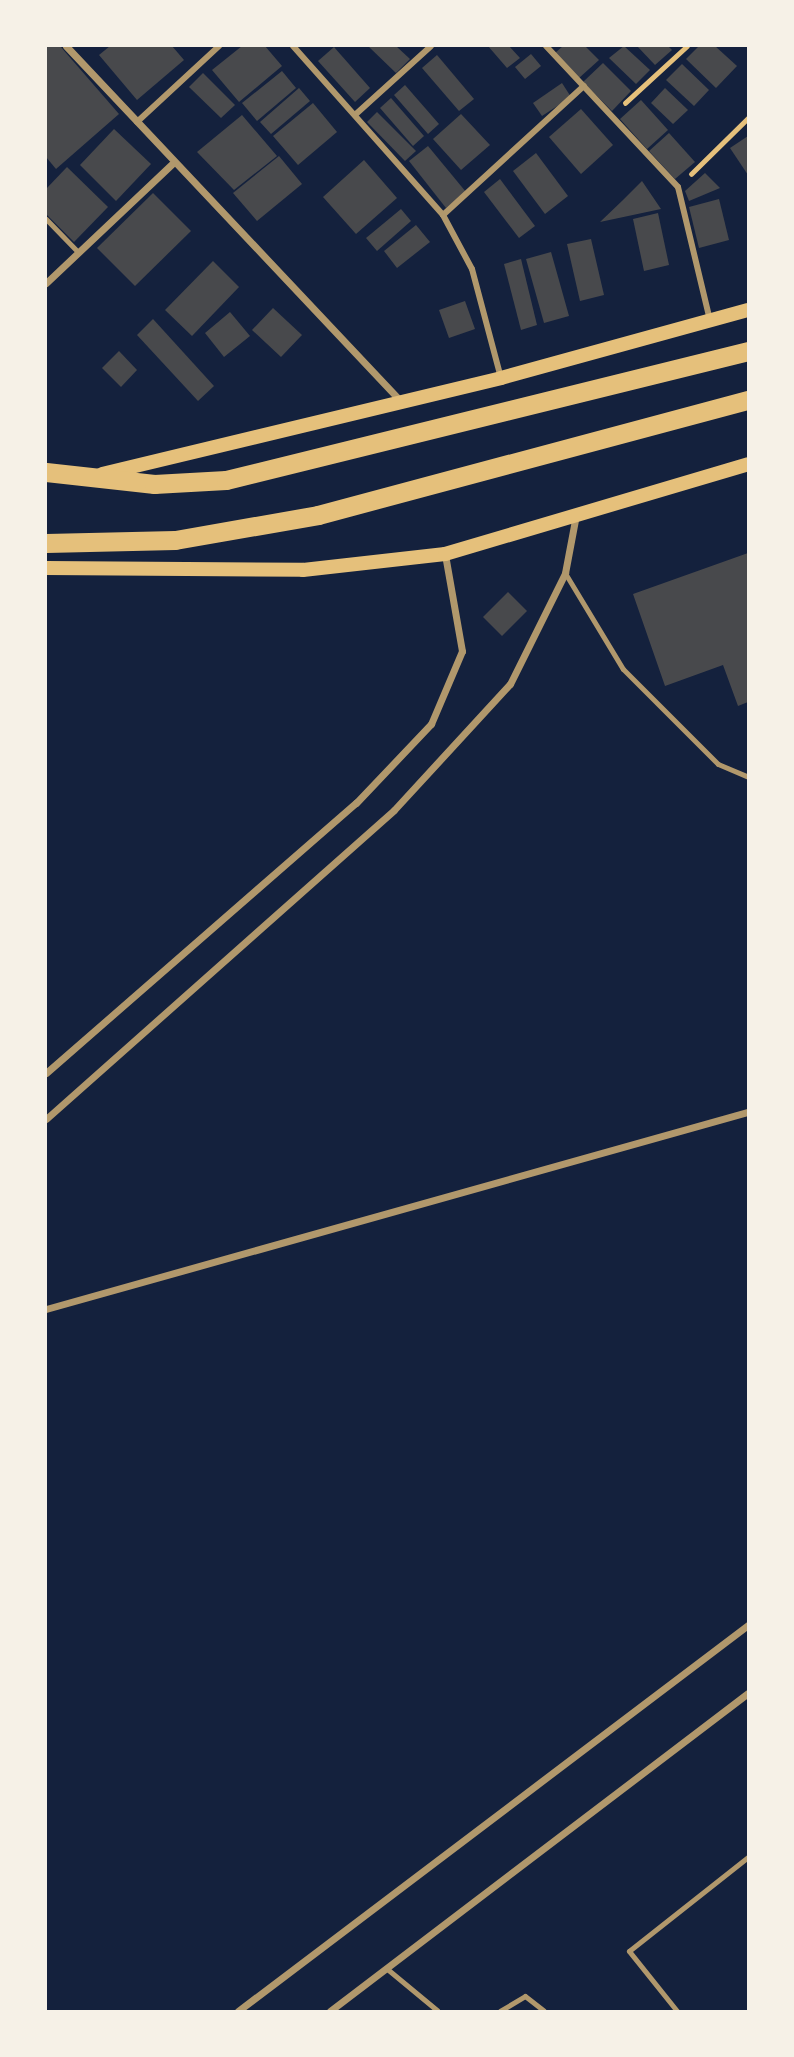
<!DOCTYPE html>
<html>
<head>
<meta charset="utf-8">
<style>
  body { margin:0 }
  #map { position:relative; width:794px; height:2057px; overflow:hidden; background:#14213d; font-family:Quicksand,sans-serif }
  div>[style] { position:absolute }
  .building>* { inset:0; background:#48494c }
  .path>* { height:4.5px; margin:-2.25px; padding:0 2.25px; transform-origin:2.25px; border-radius:2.25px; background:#e5c07b }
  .service>* { height:5px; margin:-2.5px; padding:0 2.5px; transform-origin:2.5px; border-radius:2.5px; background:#b1986c }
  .pedestrian>* { height:6px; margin:-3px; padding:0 3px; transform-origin:3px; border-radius:3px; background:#b1986c }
  .minor>* { height:7px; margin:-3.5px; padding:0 3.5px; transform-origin:3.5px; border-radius:3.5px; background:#b1986c }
  .secondary>* { height:14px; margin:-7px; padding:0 7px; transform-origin:7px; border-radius:7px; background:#e5c07b }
  .trunk>* { height:19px; margin:-9.5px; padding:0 9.5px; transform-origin:9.5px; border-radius:9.5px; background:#e5c07b }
  span { translate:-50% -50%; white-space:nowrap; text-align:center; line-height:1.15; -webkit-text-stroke:6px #f6f1e7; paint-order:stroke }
  .frame { position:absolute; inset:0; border:47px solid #f6f1e7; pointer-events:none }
</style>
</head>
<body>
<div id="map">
  <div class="building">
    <div style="clip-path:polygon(46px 46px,60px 46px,119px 114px,56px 169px,46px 157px)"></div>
    <div style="clip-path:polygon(110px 46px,172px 46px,184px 60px,137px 100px,99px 55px)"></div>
    <div style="clip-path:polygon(242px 46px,265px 46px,282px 66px,239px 102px,212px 70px)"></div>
    <div style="clip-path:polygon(368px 46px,396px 46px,410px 59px,396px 73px)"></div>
    <div style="clip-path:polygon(488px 46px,509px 46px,520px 58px,507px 68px)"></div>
    <div style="clip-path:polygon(563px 46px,585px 46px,599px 60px,579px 78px,555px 53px)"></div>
    <div style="clip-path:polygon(624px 46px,650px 70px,636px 84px,609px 58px)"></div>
    <div style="clip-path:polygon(637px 46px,668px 46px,672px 50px,655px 65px)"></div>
    <div style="clip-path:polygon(699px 46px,715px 46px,737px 66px,716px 88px,686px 59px)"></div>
    <div style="clip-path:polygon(334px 47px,370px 88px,355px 102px,318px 61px)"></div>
    <div style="clip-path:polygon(531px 54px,541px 66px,525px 79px,515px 67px)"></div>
    <div style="clip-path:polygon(437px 55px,474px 99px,459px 111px,422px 68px)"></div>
    <div style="clip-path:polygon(603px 63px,631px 91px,612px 111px,583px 82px)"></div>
    <div style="clip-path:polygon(682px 64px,709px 90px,694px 106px,666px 80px)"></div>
    <div style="clip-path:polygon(282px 71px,296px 88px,257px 121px,242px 103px)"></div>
    <div style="clip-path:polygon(203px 73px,235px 105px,221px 118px,189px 87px)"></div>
    <div style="clip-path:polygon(562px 83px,571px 97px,542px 116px,533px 103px)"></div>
    <div style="clip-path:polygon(405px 85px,439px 124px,428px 134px,394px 95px)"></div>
    <div style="clip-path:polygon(299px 88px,310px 101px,271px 134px,260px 122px)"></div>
    <div style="clip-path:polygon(665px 88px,688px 110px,673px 124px,651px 103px)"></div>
    <div style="clip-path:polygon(391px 98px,424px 136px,413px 146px,380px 108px)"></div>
    <div style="clip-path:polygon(641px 100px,668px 130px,647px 149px,620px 119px)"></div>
    <div style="clip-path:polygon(313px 103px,337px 132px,298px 165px,273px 136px)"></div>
    <div style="clip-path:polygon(581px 109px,613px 145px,581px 174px,549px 137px)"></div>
    <div style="clip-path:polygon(377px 112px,416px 151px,405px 161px,367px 122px)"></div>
    <div style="clip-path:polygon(461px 114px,490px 145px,461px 170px,433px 139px)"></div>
    <div style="clip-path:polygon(242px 115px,277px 156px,234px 190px,197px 152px)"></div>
    <div style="clip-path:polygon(114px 129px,151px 164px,116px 201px,80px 165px)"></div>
    <div style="clip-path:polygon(669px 133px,695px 162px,675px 179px,649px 151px)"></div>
    <div style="clip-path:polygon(748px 136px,748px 175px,730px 148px)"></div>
    <div style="clip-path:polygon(428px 146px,466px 192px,446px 208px,409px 161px)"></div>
    <div style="clip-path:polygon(536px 153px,568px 196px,545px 214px,513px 171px)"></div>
    <div style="clip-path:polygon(279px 156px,302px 184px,257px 221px,233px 193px)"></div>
    <div style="clip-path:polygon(364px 160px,397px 198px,356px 234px,323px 197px)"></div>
    <div style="clip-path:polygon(67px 167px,108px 207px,74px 242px,46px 214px,46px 189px)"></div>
    <div style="clip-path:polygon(705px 173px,720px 188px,689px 201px,685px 191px)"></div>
    <div style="clip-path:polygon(500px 179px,535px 226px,519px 238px,484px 192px)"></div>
    <div style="clip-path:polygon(642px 181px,661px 209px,600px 222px,623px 200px)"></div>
    <div style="clip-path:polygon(153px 193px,191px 231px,135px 286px,97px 248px)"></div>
    <div style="clip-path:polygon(719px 199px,729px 240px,699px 248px,689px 207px)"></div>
    <div style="clip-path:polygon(401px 209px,411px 221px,377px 251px,366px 238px)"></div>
    <div style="clip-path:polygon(658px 213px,669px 265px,644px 271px,633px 219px)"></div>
    <div style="clip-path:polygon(416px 225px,430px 242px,397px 268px,384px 251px)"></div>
    <div style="clip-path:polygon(591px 239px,604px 295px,580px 301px,567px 244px)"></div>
    <div style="clip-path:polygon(551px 252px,569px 316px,544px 323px,526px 259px)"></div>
    <div style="clip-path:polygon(521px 259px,537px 325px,521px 330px,504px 264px)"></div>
    <div style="clip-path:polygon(213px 261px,239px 287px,192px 336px,165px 310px)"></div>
    <div style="clip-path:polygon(465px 301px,475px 329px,449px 338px,439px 310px)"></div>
    <div style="clip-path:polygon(273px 308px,302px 335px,281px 357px,252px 330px)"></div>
    <div style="clip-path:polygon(230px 312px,250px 336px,224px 357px,205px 333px)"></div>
    <div style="clip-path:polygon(153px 319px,214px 386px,198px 401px,137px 335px)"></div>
    <div style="clip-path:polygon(119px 351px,137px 370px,121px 387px,102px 368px)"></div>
    <div style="clip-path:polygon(748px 553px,748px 702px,738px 706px,723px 665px,665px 686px,633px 594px)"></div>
    <div style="clip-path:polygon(508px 592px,527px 611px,502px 636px,483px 617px)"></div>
  </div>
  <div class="path">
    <div style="left:625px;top:103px;width:84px;rotate:-42.6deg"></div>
    <div style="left:691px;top:174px;width:80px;rotate:-44.5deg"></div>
  </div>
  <div class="service">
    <div style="left:46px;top:219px;width:45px;rotate:45.9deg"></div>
    <div style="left:565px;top:573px;width:112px;rotate:58.9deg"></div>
    <div style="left:623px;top:669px;width:134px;rotate:45deg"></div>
    <div style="left:718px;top:764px;width:33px;rotate:23deg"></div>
    <div style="left:386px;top:1968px;width:67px;rotate:39.6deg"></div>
    <div style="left:500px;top:2011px;width:29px;rotate:-31deg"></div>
    <div style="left:525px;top:1996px;width:24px;rotate:38deg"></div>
    <div style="left:677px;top:2011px;width:77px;rotate:-128.7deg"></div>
    <div style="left:629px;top:1951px;width:152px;rotate:-38.3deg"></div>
  </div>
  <div class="pedestrian">
    <div style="left:293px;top:46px;width:226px;rotate:48.4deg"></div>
    <div style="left:443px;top:215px;width:61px;rotate:61.8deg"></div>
    <div style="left:472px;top:269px;width:113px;rotate:75.1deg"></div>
    <div style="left:546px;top:46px;width:193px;rotate:46.9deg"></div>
    <div style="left:678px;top:187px;width:137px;rotate:76.5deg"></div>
    <div style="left:356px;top:114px;width:101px;rotate:-42.2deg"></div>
    <div style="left:137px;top:122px;width:112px;rotate:-42.8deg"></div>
    <div style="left:443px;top:215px;width:191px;rotate:-42.5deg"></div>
  </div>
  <div class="minor">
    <div style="left:66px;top:46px;width:488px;rotate:46.7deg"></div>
    <div style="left:46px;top:283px;width:173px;rotate:-43.4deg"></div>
    <div style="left:46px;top:1073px;width:411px;rotate:-41.1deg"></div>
    <div style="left:356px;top:803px;width:109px;rotate:-46.5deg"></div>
    <div style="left:431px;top:724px;width:79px;rotate:-67deg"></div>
    <div style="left:462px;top:651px;width:97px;rotate:-100deg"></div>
    <div style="left:46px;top:1119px;width:465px;rotate:-41.6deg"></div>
    <div style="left:394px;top:810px;width:171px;rotate:-47.4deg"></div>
    <div style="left:510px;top:684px;width:124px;rotate:-63.6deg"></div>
    <div style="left:565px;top:573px;width:54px;rotate:-79.3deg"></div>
    <div style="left:46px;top:1309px;width:729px;rotate:-15.68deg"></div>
    <div style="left:238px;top:2011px;width:640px;rotate:-37.12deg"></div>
    <div style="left:330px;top:2011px;width:525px;rotate:-37.26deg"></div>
  </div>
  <div class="secondary">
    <div style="left:102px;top:474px;width:410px;rotate:-13.5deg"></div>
    <div style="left:501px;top:378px;width:256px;rotate:-15.4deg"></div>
    <div style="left:46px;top:568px;width:257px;rotate:0.4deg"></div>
    <div style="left:303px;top:570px;width:143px;rotate:-6.4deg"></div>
    <div style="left:445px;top:554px;width:316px;rotate:-16.5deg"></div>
  </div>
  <div class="trunk">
    <div style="left:46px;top:472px;width:109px;rotate:6.3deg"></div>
    <div style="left:154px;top:484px;width:72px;rotate:-3.2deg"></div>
    <div style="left:226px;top:480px;width:538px;rotate:-13.88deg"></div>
    <div style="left:46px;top:543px;width:129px;rotate:-1.3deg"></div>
    <div style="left:175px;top:540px;width:145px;rotate:-9.9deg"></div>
    <div style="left:318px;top:515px;width:445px;rotate:-15deg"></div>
  </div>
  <div class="frame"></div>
</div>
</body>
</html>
